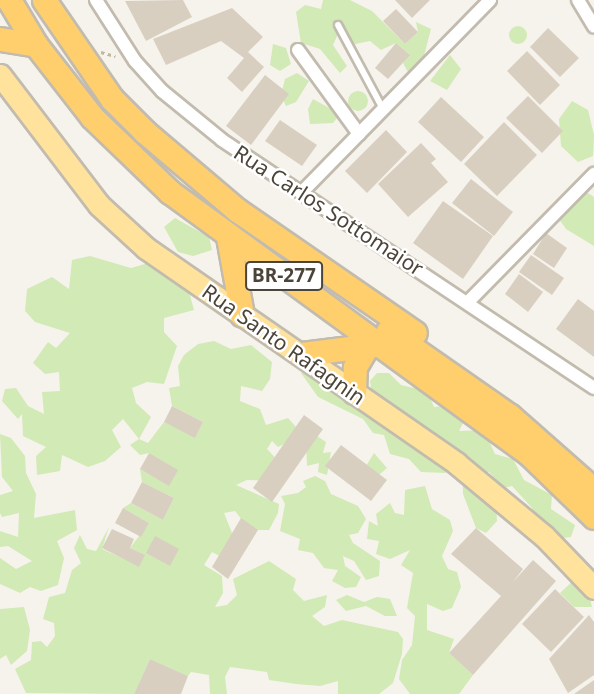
<!DOCTYPE html>
<html>
<head>
<meta charset="utf-8">
<style>
  body { margin:0 }
  #map { position:relative; width:594px; height:694px; overflow:hidden; background:#f6f3ec; font-family:"Noto Sans",sans-serif }
  div>[style] { position:absolute }
  .green>* { inset:0; background:#d2eab5 }
  .round { border-radius:50% }
  .building>* { inset:0; background:#d8cfc1 }
  .path>* { height:2.5px; margin-top:-1.25px; transform-origin:0; background:repeating-linear-gradient(90deg,#c4b79f 0 3.5px,transparent 0 7px) }
  .roads { filter:drop-shadow(2px 0 #c2bbae) drop-shadow(-2px 0 #c2bbae) drop-shadow(0 2px #c2bbae) drop-shadow(0 -2px #c2bbae) }
  .lane>* { height:6px; margin:-3px; padding:0 3px; transform-origin:3px; border-radius:3px; background:#fff }
  .street>* { height:12px; margin:-6px; padding:0 6px; transform-origin:6px; border-radius:6px; background:#fff }
  .primary>* { height:21px; margin:-10.5px; padding:0 10.5px; transform-origin:10.5px; border-radius:10.5px; background:#ffe39c }
  .highway>* { height:23px; margin:-11.5px; padding:0 11.5px; transform-origin:11.5px; border-radius:11.5px; background:#ffcf6e }
  span { translate:-50% -50%; white-space:nowrap; text-align:center; line-height:1.15; -webkit-text-stroke:5px #fff; paint-order:stroke }
  .shield-label span { padding:2px 5px; background:#fff; border:2px solid; border-radius:5px; -webkit-text-stroke-width:0 }
  .shield-label { font-size:19px; color:#4b4439; font-weight:700 }
  .street-label { font-size:21px; color:#4b4439 }
</style>
</head>
<body>
<div id="map">
  <div class="green">
    <div style="clip-path:polygon(323px 0,350px 0,372px 11px,405px 44px,418px 32px,416px 22px,431px 29px,420px 71px,408px 72px,403px 63px,409px 54px,396px 43px,381px 50px,370px 41px,350px 45px,339px 32px,333px 45px,347px 66px,340px 73px,320px 49px,301px 43px,296px 12px,305px 5px,321px 9px)"></div>
    <div class="round" style="left:509px;top:26px;width:18px;height:18px"></div>
    <div style="clip-path:polygon(273px 44px,286px 48px,291px 64px,280px 71px,270px 65px)"></div>
    <div style="clip-path:polygon(450px 55px,461px 69px,447px 90px,430px 81px)"></div>
    <div style="clip-path:polygon(297px 73px,309px 81px,296px 102px,286px 106px,281px 95px,285px 79px)"></div>
    <div class="round" style="left:348px;top:91px;width:20px;height:20px"></div>
    <div style="clip-path:polygon(313px 99px,340px 114px,333px 123px,310px 124px,308px 109px)"></div>
    <div style="clip-path:polygon(572px 101px,588px 110px,594px 135px,593px 156px,578px 162px,561px 146px,559px 119px)"></div>
    <div style="clip-path:polygon(585px 191px,594px 197px,594px 246px,566px 229px,559px 219px)"></div>
    <div style="clip-path:polygon(175px 218px,209px 237px,212px 250px,193px 256px,178px 252px,164px 227px)"></div>
    <div style="clip-path:polygon(148px 247px,166px 249px,183px 270px,194px 310px,164px 318px,164px 332px,177px 346px,164px 384px,147px 382px,132px 388px,136px 403px,151px 417px,139px 439px,148px 443px,164px 422px,195px 437px,203px 422px,172px 406px,169px 388px,180px 386px,178px 366px,184px 355px,198px 344px,214px 341px,231px 349px,251px 345px,272px 362px,270px 379px,262px 391px,241px 386px,240px 401px,260px 409px,266px 425px,288px 418px,296px 427px,290px 441px,278px 447px,272px 441px,267px 449px,281px 464px,278px 481px,247px 480px,236px 485px,279px 504px,278px 513px,269px 530px,250px 530px,235px 511px,224px 513px,234px 538px,227px 560px,212px 552px,204px 565px,222px 576px,223px 593px,215px 607px,227px 605px,237px 595px,233px 579px,269px 561px,296px 579px,293px 590px,304px 601px,327px 595px,325px 607px,312px 616px,324px 626px,342px 620px,398px 632px,403px 639px,402px 654px,393px 683px,379px 694px,338px 694px,338px 681px,320px 686px,296px 684px,269px 680px,267px 672px,230px 667px,225px 677px,227px 694px,210px 694px,209px 675px,191px 672px,188px 676px,150px 659px,134px 694px,26px 693px,15px 669px,31px 660px,32px 642px,41px 641px,47px 647px,55px 636px,54px 623px,43px 619px,49px 597px,65px 593px,72px 570px,81px 563px,74px 548px,80px 535px,87px 549px,96px 551px,109px 527px,102px 549px,139px 566px,144px 555px,130px 548px,149px 523px,123px 508px,131px 503px,163px 520px,174px 498px,142px 482px,140px 469px,169px 485px,149px 453px,140px 455px,130px 445px,139px 439px,123px 419px,112px 430px,121px 447px,105px 461px,88px 467px,62px 455px,60px 471px,37px 475px,36px 456px,46px 447px,23px 436px,22px 414px,18px 419px,2px 401px,5px 389px,16px 388px,28px 406px,44px 414px,42px 392px,60px 391px,59px 372px,45px 374px,33px 363px,48px 342px,56px 348px,70px 333px,35px 322px,25px 311px,27px 289px,52px 277px,69px 289px,72px 260px,90px 256px,131px 268px,145px 264px)"></div>
    <div style="clip-path:polygon(308px 370px,443px 459px,446px 473px,421px 472px,409px 459px,390px 454px,384px 435px,373px 433px,363px 419px,318px 397px,301px 373px)"></div>
    <div style="clip-path:polygon(377px 373px,389px 373px,401px 385px,427px 391px,434px 407px,445px 406px,465px 419px,459px 431px,484px 430px,495px 454px,513px 459px,524px 480px,552px 495px,551px 509px,575px 525px,571px 537px,555px 539px,536px 524px,532px 508px,512px 486px,503px 488px,489px 472px,482px 474px,496px 504px,497px 521px,486px 533px,476px 528px,463px 494px,462px 464px,372px 395px,370px 381px)"></div>
    <div style="clip-path:polygon(0 434px,11px 438px,25px 456px,26px 473px,36px 494px,34px 518px,75px 510px,77px 530px,57px 541px,64px 558px,58px 585px,41px 591px,30px 587px,20px 593px,0 584px,0 558px,16px 569px,32px 561px,8px 546px,0 547px,0 531px,18px 537px,19px 513px,2px 517px,0 513px,0 495px,13px 491px,2px 477px)"></div>
    <div style="clip-path:polygon(317px 436px,326px 442px,323px 453px,331px 452px,327px 475px,318px 472px,319px 463px,307px 466px,306px 442px)"></div>
    <div style="clip-path:polygon(374px 453px,387px 468px,379px 475px,363px 471px)"></div>
    <div style="clip-path:polygon(315px 476px,325px 481px,331px 494px,358px 506px,366px 519px,358px 533px,349px 535px,353px 543px,380px 561px,379px 576px,366px 580px,354px 561px,343px 556px,345px 566px,361px 577px,356px 587px,345px 588px,332px 581px,338px 570px,324px 568px,313px 553px,298px 550px,300px 539px,280px 531px,285px 504px,281px 496px,298px 493px,306px 487px,303px 481px)"></div>
    <div style="clip-path:polygon(425px 486px,432px 509px,450px 520px,453px 531px,442px 556px,448px 569px,457px 572px,461px 587px,452px 608px,443px 611px,427px 604px,427px 630px,454px 639px,449px 653px,473px 675px,459px 694px,410px 694px,399px 679px,402px 660px,412px 645px,415px 616px,407px 608px,413px 573px,401px 565px,410px 550px,390px 559px,376px 554px,379px 541px,367px 539px,369px 521px,378px 526px,376px 514px,390px 503px,395px 513px,404px 515px,405px 490px)"></div>
    <div style="clip-path:polygon(574px 580px,588px 590px,592px 607px,574px 607px,560px 593px)"></div>
    <div style="clip-path:polygon(347px 595px,364px 602px,377px 597px,390px 599px,397px 616px,385px 616px,366px 606px,346px 611px,336px 600px)"></div>
    <div style="clip-path:polygon(24px 607px,30px 630px,27px 651px,11px 665px,6px 655px,0 659px,0 609px)"></div>
  </div>
  <div class="building">
    <div style="clip-path:polygon(183px 0,192px 17px,146px 41px,125px 1px)"></div>
    <div style="clip-path:polygon(395px 0,430px 0,412px 18px)"></div>
    <div style="clip-path:polygon(232px 8px,263px 37px,248px 52px,264px 67px,242px 92px,227px 78px,244px 58px,221px 41px,166px 65px,153px 39px)"></div>
    <div style="clip-path:polygon(396px 9px,418px 32px,405px 44px,383px 21px)"></div>
    <div style="clip-path:polygon(548px 28px,579px 58px,560px 77px,530px 47px)"></div>
    <div style="clip-path:polygon(396px 43px,410px 55px,388px 79px,375px 68px)"></div>
    <div style="clip-path:polygon(527px 51px,560px 85px,540px 105px,507px 71px)"></div>
    <div style="clip-path:polygon(265px 75px,289px 94px,251px 145px,226px 126px)"></div>
    <div style="clip-path:polygon(528px 96px,563px 131px,542px 153px,506px 118px)"></div>
    <div style="clip-path:polygon(441px 97px,484px 137px,461px 162px,418px 122px)"></div>
    <div style="clip-path:polygon(280px 120px,317px 145px,302px 166px,265px 141px)"></div>
    <div style="clip-path:polygon(504px 122px,537px 155px,497px 196px,464px 164px)"></div>
    <div style="clip-path:polygon(386px 130px,407px 152px,367px 193px,345px 171px)"></div>
    <div style="clip-path:polygon(421px 143px,436px 159px,431px 163px,448px 182px,408px 217px,378px 184px)"></div>
    <div style="clip-path:polygon(471px 179px,513px 212px,494px 236px,452px 203px)"></div>
    <div style="clip-path:polygon(443px 201px,493px 236px,463px 279px,413px 243px)"></div>
    <div style="clip-path:polygon(546px 233px,567px 248px,554px 268px,533px 254px)"></div>
    <div style="clip-path:polygon(531px 255px,564px 278px,552px 295px,519px 272px)"></div>
    <div style="clip-path:polygon(519px 274px,543px 292px,528px 312px,505px 294px)"></div>
    <div style="clip-path:polygon(578px 299px,594px 311px,594px 357px,556px 329px)"></div>
    <div style="clip-path:polygon(172px 406px,203px 422px,195px 438px,164px 422px)"></div>
    <div style="clip-path:polygon(304px 415px,323px 429px,272px 502px,253px 488px)"></div>
    <div style="clip-path:polygon(341px 445px,387px 480px,371px 501px,325px 466px)"></div>
    <div style="clip-path:polygon(149px 453px,178px 470px,169px 486px,140px 469px)"></div>
    <div style="clip-path:polygon(142px 482px,174px 498px,163px 520px,131px 503px)"></div>
    <div style="clip-path:polygon(123px 508px,149px 523px,141px 537px,115px 523px)"></div>
    <div style="clip-path:polygon(241px 518px,258px 530px,228px 579px,212px 567px)"></div>
    <div style="clip-path:polygon(476px 528px,523px 569px,513px 582px,533px 560px,556px 581px,473px 675px,449px 653px,501px 596px,451px 554px)"></div>
    <div style="clip-path:polygon(112px 529px,134px 539px,130px 548px,145px 555px,139px 567px,102px 548px)"></div>
    <div style="clip-path:polygon(155px 536px,179px 549px,170px 566px,146px 553px)"></div>
    <div style="clip-path:polygon(555px 589px,584px 617px,551px 652px,522px 624px)"></div>
    <div style="clip-path:polygon(589px 615px,594px 622px,594px 675px,568px 693px,549px 659px)"></div>
    <div style="clip-path:polygon(150px 659px,188px 676px,181px 694px,134px 694px)"></div>
    <div style="clip-path:polygon(594px 680px,594px 694px,574px 694px)"></div>
  </div>
  <div class="path">
    <div style="left:101px;top:52px;width:15px;rotate:16deg"></div>
  </div>
  <div class="roads">
    <div class="lane">
      <div style="left:338px;top:25px;width:95px;rotate:61.8deg"></div>
    </div>
    <div class="street">
      <div style="left:96px;top:0;width:72px;rotate:57.4deg"></div>
      <div style="left:135px;top:61px;width:40px;rotate:48deg"></div>
      <div style="left:162px;top:91px;width:77px;rotate:39.2deg"></div>
      <div style="left:222px;top:140px;width:447px;rotate:33.7deg"></div>
      <div style="left:578px;top:0;width:31px;rotate:59deg"></div>
      <div style="left:298px;top:50px;width:104px;rotate:54deg"></div>
      <div style="left:304px;top:190px;width:266px;rotate:-45.6deg"></div>
      <div style="left:468px;top:302px;width:180px;rotate:-45.5deg"></div>
    </div>
    <div class="primary">
      <div style="left:0;top:75px;width:163px;rotate:52.7deg"></div>
      <div style="left:99px;top:205px;width:64px;rotate:42.5deg"></div>
      <div style="left:146px;top:248px;width:377px;rotate:34.7deg"></div>
      <div style="left:456px;top:463px;width:114px;rotate:39.7deg"></div>
      <div style="left:544px;top:536px;width:72px;rotate:46.1deg"></div>
    </div>
    <div class="highway">
      <div style="left:9px;top:0;width:52px;rotate:59deg"></div>
      <div style="left:36px;top:45px;width:91px;rotate:52.1deg"></div>
      <div style="left:92px;top:117px;width:108px;rotate:43.9deg"></div>
      <div style="left:170px;top:192px;width:442px;rotate:36.1deg"></div>
      <div style="left:527px;top:452px;width:93px;rotate:44.1deg"></div>
      <div style="left:44px;top:0;width:120px;rotate:55.5deg"></div>
      <div style="left:112px;top:99px;width:47px;rotate:45deg"></div>
      <div style="left:145px;top:132px;width:121px;rotate:40.3deg"></div>
      <div style="left:237px;top:210px;width:216px;rotate:34.6deg"></div>
      <div style="left:0;top:39px;width:36px;rotate:9deg"></div>
      <div style="left:228px;top:237px;width:79px;rotate:79.8deg"></div>
      <div style="left:388px;top:331px;width:149px;rotate:34.9deg"></div>
      <div style="left:510px;top:416px;width:112px;rotate:41.4deg"></div>
      <div style="left:302px;top:354px;width:80px;rotate:-7.2deg"></div>
      <div style="left:354px;top:392px;width:25px;rotate:-88deg"></div>
      <div style="left:355px;top:367px;width:22px;rotate:-60deg"></div>
    </div>
  </div>
  <div class="shield-label">
    <span style="left:284px;top:276px">BR-277</span>
  </div>
  <div class="street-label">
    <span style="left:329px;top:210px;rotate:33deg">Rua Carlos Sottomaior</span>
    <span style="left:284px;top:344px;rotate:35deg">Rua Santo Rafagnin</span>
  </div>
</div>
</body>
</html>
